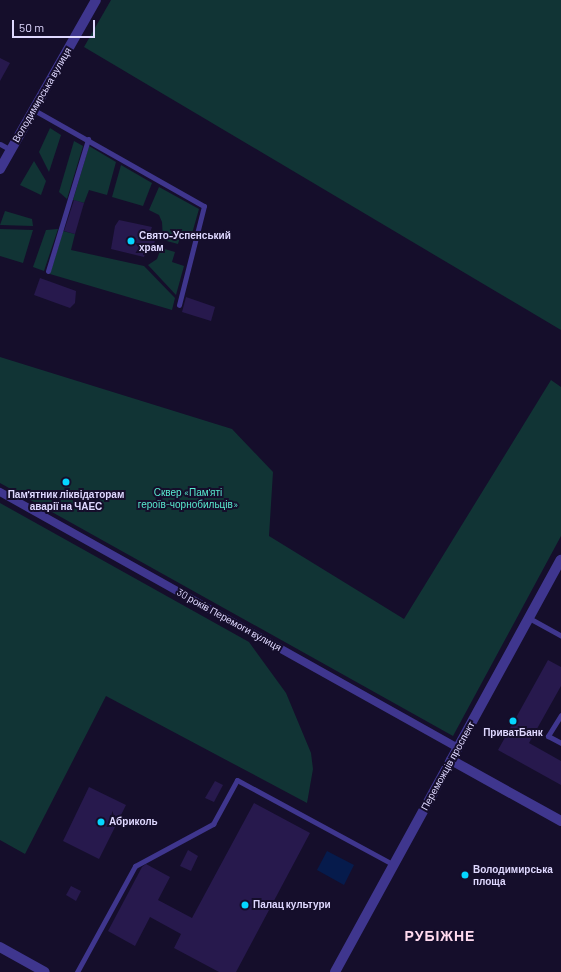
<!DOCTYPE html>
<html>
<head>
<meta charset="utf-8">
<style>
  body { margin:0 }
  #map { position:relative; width:561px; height:972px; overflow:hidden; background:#150e2b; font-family:Barlow,sans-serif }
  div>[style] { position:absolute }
  .green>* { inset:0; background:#113435 }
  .water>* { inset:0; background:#061b4c }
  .building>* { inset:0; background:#27194d }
  .service>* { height:5px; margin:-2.5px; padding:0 2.5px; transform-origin:2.5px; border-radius:2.5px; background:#3f368e }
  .pedestrian>* { height:8px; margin:-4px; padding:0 4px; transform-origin:4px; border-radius:4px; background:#3f368e }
  .minor>* { height:10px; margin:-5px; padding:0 5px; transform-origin:5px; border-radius:5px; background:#3f368e }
  .tertiary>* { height:10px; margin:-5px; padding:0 5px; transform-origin:5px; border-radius:5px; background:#3f368e }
  .dots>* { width:11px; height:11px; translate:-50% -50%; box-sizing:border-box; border:2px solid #150e2b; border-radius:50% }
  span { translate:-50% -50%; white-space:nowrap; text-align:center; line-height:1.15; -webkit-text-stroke:4px #150e2b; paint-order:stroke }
  .street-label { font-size:10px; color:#dfd8ff }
  .poi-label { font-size:10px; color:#dfd8ff; font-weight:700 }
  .left { translate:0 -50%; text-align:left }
  .park-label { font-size:10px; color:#59eacf }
  .district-label { font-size:14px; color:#ffdaef; font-weight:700; letter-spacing:1px }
  .scale { position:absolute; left:12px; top:20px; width:83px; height:18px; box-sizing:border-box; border:2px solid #dfd8ff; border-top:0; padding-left:5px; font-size:12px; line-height:14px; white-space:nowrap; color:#dfd8ff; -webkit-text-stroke:3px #150e2b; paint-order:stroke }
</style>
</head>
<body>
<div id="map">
  <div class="green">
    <div style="clip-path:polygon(111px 0,561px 0,561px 330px,84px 47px)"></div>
    <div style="clip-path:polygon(50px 128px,61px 135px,49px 172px,39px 152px)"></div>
    <div style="clip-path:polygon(74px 141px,83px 146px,67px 199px,59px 192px)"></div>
    <div style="clip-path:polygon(89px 146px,116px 162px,107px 195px,89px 190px,84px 203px,73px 200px)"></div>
    <div style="clip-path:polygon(34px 161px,46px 181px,41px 195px,20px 185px)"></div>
    <div style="clip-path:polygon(121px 165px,152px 183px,143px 206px,112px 197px)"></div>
    <div style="clip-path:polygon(159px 187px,199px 209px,191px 237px,181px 234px,178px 244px,163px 240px,162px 222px,159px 215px,149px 210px)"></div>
    <div style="clip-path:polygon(5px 211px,32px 219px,33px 226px,0 225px)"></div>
    <div style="clip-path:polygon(0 229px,33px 230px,23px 263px,0 256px)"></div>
    <div style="clip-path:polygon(58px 229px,44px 271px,33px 267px,46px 230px)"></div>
    <div style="clip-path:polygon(63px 231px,75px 234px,71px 250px,144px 266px,175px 298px,172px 310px,50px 274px)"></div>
    <div style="clip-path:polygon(161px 248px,175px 252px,172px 262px,184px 266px,176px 295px,148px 265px,157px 259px)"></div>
    <div style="clip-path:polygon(0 357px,232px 429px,273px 472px,269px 536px,404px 619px,551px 380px,561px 387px,561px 536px,453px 736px,0 483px)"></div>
    <div style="clip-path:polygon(0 503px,249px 642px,286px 693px,311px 753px,313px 769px,307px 803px,106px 696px,25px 854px,0 840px)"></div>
  </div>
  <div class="water">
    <div style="clip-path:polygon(327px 851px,354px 865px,344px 885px,317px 870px)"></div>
  </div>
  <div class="building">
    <div style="clip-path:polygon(0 58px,10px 63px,0 81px)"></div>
    <div style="clip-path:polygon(74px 200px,84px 203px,75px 234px,64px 231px)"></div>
    <div style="clip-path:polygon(119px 220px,152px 227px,150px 233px,155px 242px,146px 250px,144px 257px,111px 249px,115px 226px)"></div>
    <div style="clip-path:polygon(40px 278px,76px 291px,75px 303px,70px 308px,34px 295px)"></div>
    <div style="clip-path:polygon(186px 297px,215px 307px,211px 321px,182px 312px)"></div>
    <div style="clip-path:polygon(548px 660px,561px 667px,561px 686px,529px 743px,561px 761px,561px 785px,498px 750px)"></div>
    <div style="clip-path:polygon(215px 781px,223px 785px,214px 802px,205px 798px)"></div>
    <div style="clip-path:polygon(89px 787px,126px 805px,99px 859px,63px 841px)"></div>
    <div style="clip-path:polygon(254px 803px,310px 833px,236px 972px,219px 972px,174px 948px,181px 934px,150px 917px,135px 946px,108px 931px,142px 867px,146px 864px,170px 877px,158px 900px,192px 918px)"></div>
    <div style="clip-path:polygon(188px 850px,198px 856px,191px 871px,180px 866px)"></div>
    <div style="clip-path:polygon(71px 886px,81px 891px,76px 901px,66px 895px)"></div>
  </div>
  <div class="service">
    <div style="left:34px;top:110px;width:195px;rotate:29.5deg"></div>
    <div style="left:204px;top:206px;width:102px;rotate:104.2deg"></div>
    <div style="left:0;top:144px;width:13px;rotate:29deg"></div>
    <div style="left:48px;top:271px;width:138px;rotate:-73.1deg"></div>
    <div style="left:529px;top:618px;width:37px;rotate:29deg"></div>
    <div style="left:561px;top:715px;width:25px;rotate:122deg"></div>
    <div style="left:548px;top:736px;width:15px;rotate:28deg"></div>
    <div style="left:77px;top:972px;width:121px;rotate:-61.3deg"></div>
    <div style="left:135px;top:866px;width:89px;rotate:-28.3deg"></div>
    <div style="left:213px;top:824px;width:50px;rotate:-61.4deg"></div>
    <div style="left:237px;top:780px;width:179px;rotate:28.4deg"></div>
  </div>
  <div class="pedestrian">
    <div style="left:0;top:492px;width:525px;rotate:29.2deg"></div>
  </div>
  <div class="minor">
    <div style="left:451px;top:760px;width:126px;rotate:29deg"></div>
  </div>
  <div class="tertiary">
    <div style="left:0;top:169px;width:194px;rotate:-60.4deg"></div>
    <div style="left:0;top:947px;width:51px;rotate:29.1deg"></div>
    <div style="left:335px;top:972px;width:470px;rotate:-61.3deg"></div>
  </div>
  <div class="dots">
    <div style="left:131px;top:241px;background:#04d6ff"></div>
    <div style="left:66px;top:482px;background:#04d6ff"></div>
    <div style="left:513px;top:721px;background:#04d6ff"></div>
    <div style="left:101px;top:822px;background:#04d6ff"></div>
    <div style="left:465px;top:875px;background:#04d6ff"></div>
    <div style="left:245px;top:905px;background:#04d6ff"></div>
  </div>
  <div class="street-label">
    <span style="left:42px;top:95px;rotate:-60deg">Володимирська вулиця</span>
    <span style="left:229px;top:620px;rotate:29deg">30 років Перемоги вулиця</span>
    <span style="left:448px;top:766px;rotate:-61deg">Переможців проспект</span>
  </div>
  <div class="poi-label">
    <span class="left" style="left:139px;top:241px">Свято-Успенський<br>храм</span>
    <span style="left:66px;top:500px">Пам'ятник ліквідаторам<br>аварії на ЧАЕС</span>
    <span style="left:513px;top:733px">ПриватБанк</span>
    <span class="left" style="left:109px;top:822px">Абриколь</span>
    <span class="left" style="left:473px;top:875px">Володимирська<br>площа</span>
    <span class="left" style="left:253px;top:905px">Палац культури</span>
  </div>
  <div class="park-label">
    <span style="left:188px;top:498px">Сквер «Пам'яті<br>героїв-чорнобильців»</span>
  </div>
  <div class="district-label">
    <span style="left:440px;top:936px">РУБІЖНЕ</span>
  </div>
  <div class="scale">50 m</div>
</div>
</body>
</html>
